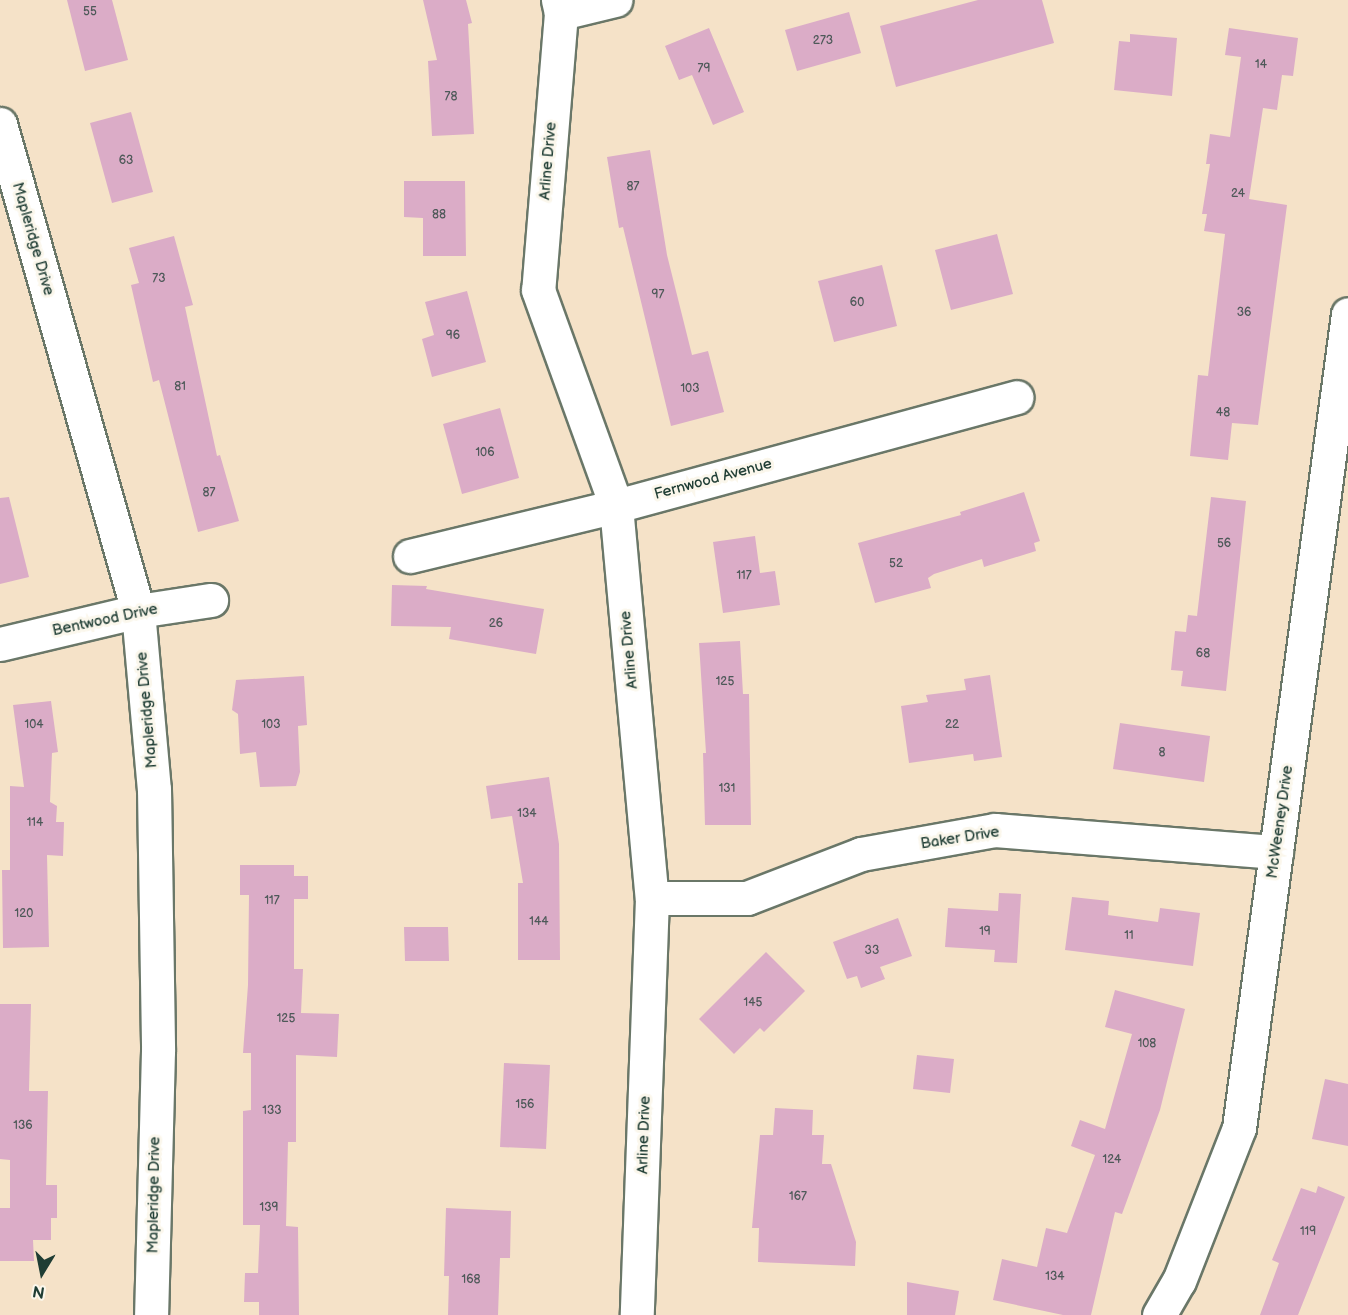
<!DOCTYPE html>
<html>
<head>
<meta charset="utf-8">
<style>
  body { margin:0 }
  #map { position:relative; width:1348px; height:1315px; overflow:hidden; background:#f5e2c8; font-family:"Balsamiq Sans",sans-serif }
  div>[style] { position:absolute }
  .building>* { inset:0; background:#dbacc7 }
  .roads { filter:drop-shadow(2px 0 #6a7768) drop-shadow(-2px 0 #6a7768) drop-shadow(0 2px #6a7768) drop-shadow(0 -2px #6a7768) }
  .minor>* { height:33px; margin:-16.5px; padding:0 16.5px; transform-origin:16.5px; border-radius:16.5px; background:#fff }
  span { translate:-50% -50%; white-space:nowrap; text-align:center; line-height:1.15; -webkit-text-stroke:6px #fbf7ec; paint-order:stroke }
  .number-label { font-size:12px; color:#4e5959 }
  .number-label span { -webkit-text-stroke-width:0 }
  .street-label { font-size:15px; color:#1f3d34 }
  .north { position:absolute; left:12px; top:1243px; width:60px; height:60px; -webkit-text-stroke:4px #fbf7ec; paint-order:stroke; rotate:190deg; font-size:16px; font-weight:700; line-height:24px; text-align:center; color:#1f3d34 }
  .north::after { content:''; display:block; margin:auto; width:21px; height:27px; background:#1f3d34; clip-path:polygon(50% 0,100% 100%,50% 72%,0 100%) }
</style>
</head>
<body>
<div id="map">
  <div class="building">
    <div style="clip-path:polygon(67px 0,112px 0,128px 60px,85px 71px)"></div>
    <div style="clip-path:polygon(423px 0,466px 0,472px 23px,468px 24px,474px 134px,432px 136px,428px 61px,437px 60px)"></div>
    <div style="clip-path:polygon(978px 0,1042px 0,1054px 43px,896px 87px,880px 26px)"></div>
    <div style="clip-path:polygon(849px 12px,861px 53px,797px 71px,785px 30px)"></div>
    <div style="clip-path:polygon(709px 28px,744px 112px,713px 125px,692px 75px,679px 80px,665px 46px)"></div>
    <div style="clip-path:polygon(1229px 28px,1298px 38px,1293px 76px,1282px 75px,1277px 110px,1263px 108px,1249px 199px,1287px 205px,1258px 425px,1232px 423px,1228px 460px,1190px 456px,1198px 375px,1208px 376px,1225px 234px,1204px 231px,1207px 214px,1202px 214px,1210px 164px,1206px 164px,1210px 134px,1230px 137px,1241px 57px,1225px 55px)"></div>
    <div style="clip-path:polygon(1130px 34px,1177px 38px,1172px 96px,1114px 90px,1119px 41px,1130px 42px)"></div>
    <div style="clip-path:polygon(131px 112px,153px 192px,112px 203px,90px 123px)"></div>
    <div style="clip-path:polygon(650px 150px,667px 255px,692px 355px,708px 351px,724px 412px,671px 426px,623px 227px,619px 228px,607px 157px)"></div>
    <div style="clip-path:polygon(404px 181px,465px 181px,466px 256px,423px 256px,423px 218px,404px 217px)"></div>
    <div style="clip-path:polygon(997px 234px,1013px 294px,951px 310px,935px 250px)"></div>
    <div style="clip-path:polygon(174px 236px,193px 305px,185px 307px,217px 456px,220px 455px,239px 521px,198px 532px,159px 380px,153px 382px,131px 285px,139px 283px,129px 248px)"></div>
    <div style="clip-path:polygon(882px 265px,897px 326px,834px 342px,818px 281px)"></div>
    <div style="clip-path:polygon(467px 291px,486px 362px,432px 377px,422px 339px,434px 335px,425px 302px)"></div>
    <div style="clip-path:polygon(500px 408px,519px 478px,462px 494px,443px 424px)"></div>
    <div style="clip-path:polygon(1024px 492px,1040px 541px,1034px 543px,1036px 551px,984px 567px,982px 559px,934px 574px,928px 578px,931px 588px,875px 603px,858px 543px,961px 515px,960px 512px)"></div>
    <div style="clip-path:polygon(9px 497px,29px 577px,0 584px,0 498px)"></div>
    <div style="clip-path:polygon(1211px 497px,1246px 501px,1226px 691px,1181px 686px,1183px 671px,1171px 670px,1175px 631px,1186px 632px,1188px 615px,1197px 616px)"></div>
    <div style="clip-path:polygon(755px 536px,760px 573px,775px 571px,780px 605px,723px 613px,713px 542px)"></div>
    <div style="clip-path:polygon(392px 585px,427px 586px,426px 589px,544px 609px,536px 654px,449px 639px,451px 627px,391px 626px)"></div>
    <div style="clip-path:polygon(740px 641px,743px 694px,749px 694px,751px 825px,705px 825px,703px 753px,706px 753px,699px 643px)"></div>
    <div style="clip-path:polygon(990px 675px,1002px 757px,974px 761px,973px 754px,909px 763px,901px 706px,928px 702px,926px 695px,966px 690px,964px 679px)"></div>
    <div style="clip-path:polygon(304px 676px,307px 725px,298px 726px,300px 772px,296px 786px,260px 787px,256px 752px,240px 754px,238px 714px,232px 710px,236px 680px)"></div>
    <div style="clip-path:polygon(51px 701px,58px 752px,52px 753px,50px 802px,57px 806px,56px 822px,64px 822px,63px 856px,47px 855px,49px 947px,3px 948px,2px 870px,10px 870px,10px 786px,24px 787px,13px 705px)"></div>
    <div style="clip-path:polygon(1120px 723px,1210px 736px,1204px 782px,1113px 769px)"></div>
    <div style="clip-path:polygon(549px 777px,559px 844px,560px 960px,518px 960px,518px 883px,523px 883px,512px 816px,491px 819px,486px 786px)"></div>
    <div style="clip-path:polygon(240px 865px,294px 865px,294px 876px,308px 876px,308px 899px,294px 899px,294px 969px,303px 969px,301px 1013px,339px 1014px,337px 1057px,296px 1055px,296px 1142px,288px 1142px,286px 1226px,298px 1227px,299px 1315px,259px 1315px,259px 1302px,244px 1302px,245px 1273px,258px 1273px,260px 1225px,243px 1225px,243px 1111px,251px 1110px,251px 1053px,243px 1053px,248px 985px,249px 895px,240px 895px)"></div>
    <div style="clip-path:polygon(999px 893px,1021px 894px,1017px 963px,994px 962px,995px 950px,945px 947px,948px 908px,998px 911px)"></div>
    <div style="clip-path:polygon(1072px 897px,1109px 901px,1108px 915px,1158px 922px,1160px 908px,1200px 913px,1193px 966px,1065px 950px)"></div>
    <div style="clip-path:polygon(898px 918px,912px 956px,880px 967px,885px 979px,861px 988px,857px 976px,847px 979px,833px 942px)"></div>
    <div style="clip-path:polygon(404px 927px,448px 927px,449px 961px,405px 961px)"></div>
    <div style="clip-path:polygon(766px 952px,805px 991px,764px 1032px,760px 1028px,734px 1054px,699px 1019px)"></div>
    <div style="clip-path:polygon(1115px 990px,1185px 1009px,1160px 1110px,1122px 1214px,1115px 1212px,1091px 1315px,1063px 1315px,993px 1300px,1002px 1259px,1037px 1267px,1046px 1228px,1067px 1233px,1095px 1155px,1071px 1146px,1080px 1120px,1105px 1129px,1132px 1034px,1105px 1027px)"></div>
    <div style="clip-path:polygon(0 1004px,31px 1004px,29px 1091px,48px 1091px,46px 1185px,57px 1185px,57px 1218px,51px 1218px,51px 1240px,33px 1240px,34px 1261px,0 1261px,0 1208px,10px 1208px,10px 1160px,0 1159px)"></div>
    <div style="clip-path:polygon(917px 1055px,954px 1059px,950px 1093px,913px 1089px)"></div>
    <div style="clip-path:polygon(504px 1063px,550px 1065px,546px 1149px,500px 1147px)"></div>
    <div style="clip-path:polygon(1325px 1079px,1348px 1084px,1348px 1146px,1312px 1139px)"></div>
    <div style="clip-path:polygon(775px 1108px,813px 1110px,812px 1135px,824px 1135px,822px 1164px,831px 1164px,856px 1242px,855px 1266px,758px 1262px,759px 1228px,752px 1228px,760px 1135px,773px 1135px)"></div>
    <div style="clip-path:polygon(1318px 1186px,1345px 1197px,1298px 1315px,1260px 1315px,1279px 1263px,1272px 1260px,1301px 1188px,1316px 1193px)"></div>
    <div style="clip-path:polygon(446px 1208px,511px 1211px,510px 1258px,500px 1258px,498px 1315px,448px 1315px,449px 1276px,444px 1276px)"></div>
    <div style="clip-path:polygon(907px 1282px,959px 1291px,955px 1315px,907px 1315px)"></div>
  </div>
  <div class="roads">
    <div class="minor">
      <div style="left:558px;top:0;width:13px;rotate:77deg"></div>
      <div style="left:561px;top:13px;width:278px;rotate:94.7deg"></div>
      <div style="left:538px;top:290px;width:230px;rotate:70.1deg"></div>
      <div style="left:616px;top:506px;width:394px;rotate:84.8deg"></div>
      <div style="left:652px;top:898px;width:417px;rotate:92.1deg"></div>
      <div style="left:561px;top:13px;width:56px;rotate:-13.5deg"></div>
      <div style="left:0;top:124px;width:506px;rotate:74.18deg"></div>
      <div style="left:138px;top:611px;width:179px;rotate:84.9deg"></div>
      <div style="left:154px;top:789px;width:262px;rotate:89.1deg"></div>
      <div style="left:158px;top:1051px;width:264px;rotate:91.5deg"></div>
      <div style="left:410px;top:556px;width:212px;rotate:-13.6deg"></div>
      <div style="left:616px;top:506px;width:415px;rotate:-15.2deg"></div>
      <div style="left:0;top:644px;width:142px;rotate:-13.4deg"></div>
      <div style="left:138px;top:611px;width:74px;rotate:-8.6deg"></div>
      <div style="left:652px;top:898px;width:95px"></div>
      <div style="left:747px;top:898px;width:122px;rotate:-21.1deg"></div>
      <div style="left:861px;top:854px;width:136px;rotate:-10.2deg"></div>
      <div style="left:995px;top:830px;width:282px;rotate:4.5deg"></div>
      <div style="left:1159px;top:1315px;width:39px;rotate:-60deg"></div>
      <div style="left:1179px;top:1281px;width:164px;rotate:-68.6deg"></div>
      <div style="left:1239px;top:1128px;width:821px;rotate:-82.37deg"></div>
    </div>
  </div>
  <div class="number-label">
    <span style="left:90px;top:12px">55</span>
    <span style="left:823px;top:41px">273</span>
    <span style="left:1261px;top:65px">14</span>
    <span style="left:704px;top:69px">79</span>
    <span style="left:451px;top:97px">78</span>
    <span style="left:126px;top:161px">63</span>
    <span style="left:633px;top:187px">87</span>
    <span style="left:1238px;top:194px">24</span>
    <span style="left:439px;top:215px">88</span>
    <span style="left:159px;top:279px">73</span>
    <span style="left:658px;top:295px">97</span>
    <span style="left:857px;top:303px">60</span>
    <span style="left:1244px;top:313px">36</span>
    <span style="left:453px;top:336px">96</span>
    <span style="left:180px;top:387px">81</span>
    <span style="left:690px;top:389px">103</span>
    <span style="left:1223px;top:413px">48</span>
    <span style="left:485px;top:453px">106</span>
    <span style="left:209px;top:493px">87</span>
    <span style="left:1224px;top:544px">56</span>
    <span style="left:896px;top:564px">52</span>
    <span style="left:744px;top:576px">117</span>
    <span style="left:496px;top:624px">26</span>
    <span style="left:1203px;top:654px">68</span>
    <span style="left:725px;top:682px">125</span>
    <span style="left:34px;top:725px">104</span>
    <span style="left:271px;top:725px">103</span>
    <span style="left:952px;top:725px">22</span>
    <span style="left:1162px;top:753px">8</span>
    <span style="left:727px;top:789px">131</span>
    <span style="left:527px;top:814px">134</span>
    <span style="left:35px;top:823px">114</span>
    <span style="left:272px;top:901px">117</span>
    <span style="left:24px;top:914px">120</span>
    <span style="left:539px;top:922px">144</span>
    <span style="left:985px;top:932px">19</span>
    <span style="left:1129px;top:936px">11</span>
    <span style="left:872px;top:951px">33</span>
    <span style="left:753px;top:1003px">145</span>
    <span style="left:286px;top:1019px">125</span>
    <span style="left:1147px;top:1044px">108</span>
    <span style="left:525px;top:1105px">156</span>
    <span style="left:272px;top:1111px">133</span>
    <span style="left:23px;top:1126px">136</span>
    <span style="left:1112px;top:1160px">124</span>
    <span style="left:798px;top:1197px">167</span>
    <span style="left:269px;top:1208px">139</span>
    <span style="left:1308px;top:1232px">119</span>
    <span style="left:1055px;top:1277px">134</span>
    <span style="left:471px;top:1280px">168</span>
  </div>
  <div class="street-label">
    <span style="left:548px;top:161px;rotate:-85deg">Arline Drive</span>
    <span style="left:33px;top:239px;rotate:74deg">Mapleridge Drive</span>
    <span style="left:713px;top:479px;rotate:-15deg">Fernwood Avenue</span>
    <span style="left:105px;top:620px;rotate:-12deg">Bentwood Drive</span>
    <span style="left:629px;top:650px;rotate:-95deg">Arline Drive</span>
    <span style="left:147px;top:710px;rotate:-95deg">Mapleridge Drive</span>
    <span style="left:1280px;top:822px;rotate:-82deg">McWeeney Drive</span>
    <span style="left:960px;top:838px;rotate:-9deg">Baker Drive</span>
    <span style="left:644px;top:1135px;rotate:-88deg">Arline Drive</span>
    <span style="left:154px;top:1195px;rotate:-89deg">Mapleridge Drive</span>
  </div>
  <div class="north">N</div>
</div>
</body>
</html>
